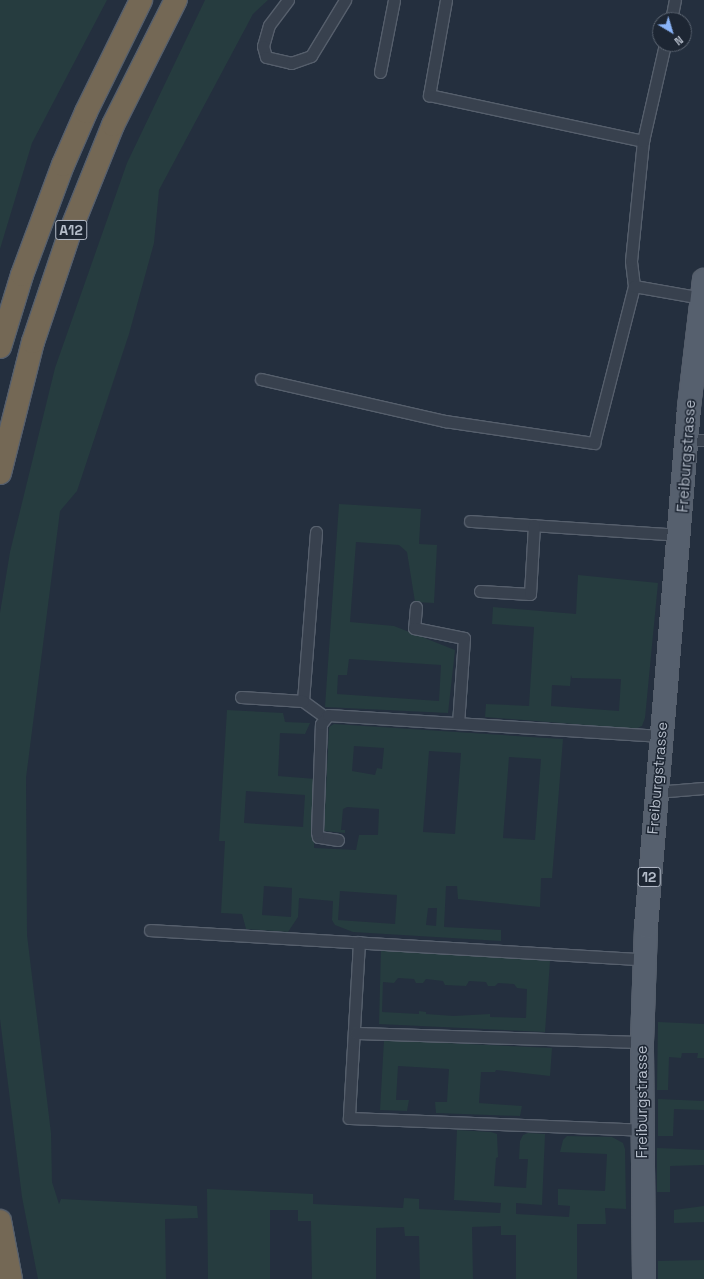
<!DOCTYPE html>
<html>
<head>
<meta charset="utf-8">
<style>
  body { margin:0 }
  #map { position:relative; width:704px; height:1279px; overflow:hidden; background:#242f3e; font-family:"Space Grotesk",sans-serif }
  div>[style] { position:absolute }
  .green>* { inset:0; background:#263c3f }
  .roads { filter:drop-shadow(1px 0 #565f6c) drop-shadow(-1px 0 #565f6c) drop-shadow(0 1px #565f6c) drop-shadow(0 -1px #565f6c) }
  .service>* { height:11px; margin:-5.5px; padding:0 5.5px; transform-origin:5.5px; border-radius:5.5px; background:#38414e }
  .primary>* { height:22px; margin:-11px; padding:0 11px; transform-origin:11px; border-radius:11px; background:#56606e }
  .motorway>* { height:22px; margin:-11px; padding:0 11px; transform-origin:11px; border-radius:11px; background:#746855 }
  span { translate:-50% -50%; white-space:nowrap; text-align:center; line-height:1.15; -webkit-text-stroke:3px #1d2633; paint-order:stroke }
  .shield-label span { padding:1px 3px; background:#1d2633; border:1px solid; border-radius:3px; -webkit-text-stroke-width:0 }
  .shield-label { font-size:14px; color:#b4bcc9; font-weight:700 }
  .street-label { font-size:15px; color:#b4bcc9 }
  .north { position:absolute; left:652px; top:12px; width:40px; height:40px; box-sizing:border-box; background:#1d2633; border:1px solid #59626f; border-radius:50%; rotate:142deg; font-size:11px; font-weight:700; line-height:16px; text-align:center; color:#b4bcc9 }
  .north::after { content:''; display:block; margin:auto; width:14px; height:18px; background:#8ab4f8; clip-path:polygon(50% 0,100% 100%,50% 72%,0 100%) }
</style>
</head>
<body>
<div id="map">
  <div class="green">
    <div style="clip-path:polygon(0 0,107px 0,32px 143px,0 249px)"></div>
    <div style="clip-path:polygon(205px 0,268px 0,253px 14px,159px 190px,154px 243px,129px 334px,77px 491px,60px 511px,26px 778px,27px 935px,51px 1133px,52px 1182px,59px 1204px,61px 1199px,197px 1206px,198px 1218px,165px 1219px,166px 1279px,38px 1279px,22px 1197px,0 1019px,0 613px,10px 552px,55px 368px,127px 163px)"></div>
    <div style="clip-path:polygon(evenodd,339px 504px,421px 509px,419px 544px,437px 545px,434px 603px,415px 602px,407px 552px,399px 545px,356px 542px,350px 622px,394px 626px,455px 650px,448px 713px,325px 707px,339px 504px,349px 659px,441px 665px,439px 701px,337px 694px,338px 675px,347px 675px,349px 659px)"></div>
    <div style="clip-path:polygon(evenodd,578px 575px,658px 583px,645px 718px,642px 726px,635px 729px,485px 717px,486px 704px,529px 706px,534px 627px,492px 624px,493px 607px,576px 614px,578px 575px,571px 675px,572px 678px,621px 679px,619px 711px,551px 706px,552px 685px,570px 686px,571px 675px)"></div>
    <div style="clip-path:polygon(evenodd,227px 710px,283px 713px,285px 722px,310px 723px,305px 734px,280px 733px,278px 776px,316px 779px,314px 848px,356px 850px,359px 835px,378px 835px,379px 809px,347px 807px,343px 809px,341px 830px,345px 830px,345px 833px,324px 831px,329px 727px,334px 724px,563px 739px,552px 878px,541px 878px,540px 907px,458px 899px,457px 886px,446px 886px,444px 927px,501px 930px,501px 941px,353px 932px,335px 925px,332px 920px,333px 901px,299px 898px,298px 917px,288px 932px,246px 929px,242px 914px,221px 913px,225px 841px,219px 841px,227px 710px,354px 746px,384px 748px,382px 769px,377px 768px,375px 775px,352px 771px,354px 746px,227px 710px,429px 751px,461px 753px,455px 834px,423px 832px,429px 751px,227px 710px,509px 757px,541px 759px,535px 840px,503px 838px,509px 757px,227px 710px,246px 791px,305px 795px,303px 827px,244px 823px,246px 791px,227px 710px,264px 886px,292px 888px,291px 917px,262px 915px,264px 886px,227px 710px,340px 891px,397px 895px,395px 924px,338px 920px,340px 891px,227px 710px,428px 908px,437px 908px,436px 926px,426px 925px,428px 908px)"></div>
    <div style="clip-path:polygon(evenodd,381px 949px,550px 961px,545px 1032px,379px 1024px,381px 949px,398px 978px,414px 979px,416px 983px,423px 983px,426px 979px,443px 981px,445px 985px,466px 986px,469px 981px,486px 982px,488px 986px,495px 986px,498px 983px,514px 984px,517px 988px,527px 989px,526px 1018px,490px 1017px,490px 1014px,454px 1016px,426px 1014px,426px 1012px,419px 1011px,419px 1014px,382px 1012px,383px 982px,394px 983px,398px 978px)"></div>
    <div style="clip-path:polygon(658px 1022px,704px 1024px,704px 1058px,697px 1058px,698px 1053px,682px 1053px,681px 1058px,669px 1057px,668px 1090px,657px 1090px)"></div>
    <div style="clip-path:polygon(384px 1040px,552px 1048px,550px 1076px,496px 1070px,495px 1072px,481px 1072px,479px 1103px,522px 1106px,520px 1116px,436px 1113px,435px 1102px,447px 1102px,449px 1069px,398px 1066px,396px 1100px,409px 1100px,407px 1111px,380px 1110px)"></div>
    <div style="clip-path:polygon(658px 1099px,704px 1101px,704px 1110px,674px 1109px,673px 1136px,658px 1136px)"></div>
    <div style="clip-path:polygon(457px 1130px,491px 1132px,497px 1134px,498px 1157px,496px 1158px,494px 1186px,526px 1188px,528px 1159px,519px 1159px,520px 1141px,523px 1135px,528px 1133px,545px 1134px,542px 1205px,516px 1203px,516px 1214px,569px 1217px,570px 1206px,558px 1205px,558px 1189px,605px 1191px,607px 1154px,560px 1152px,563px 1140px,567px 1136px,612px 1137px,623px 1143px,625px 1149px,626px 1209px,605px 1208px,606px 1224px,577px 1224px,577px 1279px,516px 1279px,516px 1235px,501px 1235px,501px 1226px,472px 1227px,473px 1279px,420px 1279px,419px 1236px,405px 1236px,404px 1227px,376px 1228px,376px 1279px,312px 1279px,311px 1221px,298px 1221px,298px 1210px,270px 1210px,270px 1279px,208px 1279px,207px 1189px,313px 1194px,313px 1204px,403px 1208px,404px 1198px,419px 1199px,419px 1209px,500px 1213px,501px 1203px,454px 1200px)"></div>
    <div style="clip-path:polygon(657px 1148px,704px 1150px,704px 1165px,670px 1166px,670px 1192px,657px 1192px)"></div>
    <div style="clip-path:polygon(704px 1206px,704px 1222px,674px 1223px,674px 1210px)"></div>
    <div style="clip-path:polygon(704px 1260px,704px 1279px,658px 1279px,658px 1261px)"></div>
  </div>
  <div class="roads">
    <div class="service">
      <div style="left:288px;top:0;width:31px;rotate:127deg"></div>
      <div style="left:269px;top:25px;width:22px;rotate:106deg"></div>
      <div style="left:263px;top:46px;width:11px;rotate:75deg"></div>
      <div style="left:266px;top:57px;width:26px;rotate:13deg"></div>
      <div style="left:291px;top:63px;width:21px;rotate:-19deg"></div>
      <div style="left:311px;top:56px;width:66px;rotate:-58.7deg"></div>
      <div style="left:446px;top:0;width:97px;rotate:100.1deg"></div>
      <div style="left:429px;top:95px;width:219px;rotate:12.1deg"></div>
      <div style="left:671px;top:20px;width:20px;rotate:-79deg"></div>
      <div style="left:380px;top:72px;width:73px;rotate:-79deg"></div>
      <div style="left:634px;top:286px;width:25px;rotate:-97deg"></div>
      <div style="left:631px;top:261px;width:121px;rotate:-84.3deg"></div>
      <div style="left:643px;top:141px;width:99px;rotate:-77.2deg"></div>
      <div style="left:261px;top:379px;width:189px;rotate:12.9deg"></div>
      <div style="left:445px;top:421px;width:151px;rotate:8.4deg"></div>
      <div style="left:594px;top:443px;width:162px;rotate:-75.7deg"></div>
      <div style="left:634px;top:286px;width:69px;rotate:10deg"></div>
      <div style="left:686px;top:440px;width:18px"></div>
      <div style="left:470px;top:521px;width:210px;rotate:3.8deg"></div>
      <div style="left:316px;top:532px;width:169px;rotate:94.4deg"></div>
      <div style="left:303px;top:701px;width:27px;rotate:36deg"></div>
      <div style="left:480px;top:591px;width:50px;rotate:3.4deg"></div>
      <div style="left:530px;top:594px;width:69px;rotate:-86.7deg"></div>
      <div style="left:416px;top:607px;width:21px;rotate:95deg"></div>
      <div style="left:414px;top:628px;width:51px;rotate:11.3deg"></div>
      <div style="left:464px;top:638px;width:85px;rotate:94deg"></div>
      <div style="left:241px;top:697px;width:62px;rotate:3.7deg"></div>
      <div style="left:655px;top:792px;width:49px;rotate:-4.7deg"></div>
      <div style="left:338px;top:840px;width:20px;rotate:-171deg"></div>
      <div style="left:318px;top:837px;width:5px;rotate:-101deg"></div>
      <div style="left:317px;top:832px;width:108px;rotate:-87.9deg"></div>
      <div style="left:321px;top:724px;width:11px;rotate:-52deg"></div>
      <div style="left:328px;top:715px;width:334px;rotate:3.6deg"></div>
      <div style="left:150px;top:930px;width:495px;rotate:3.4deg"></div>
      <div style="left:359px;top:942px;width:176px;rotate:93.3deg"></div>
      <div style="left:349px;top:1118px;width:294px;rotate:2.3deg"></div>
      <div style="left:355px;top:1033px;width:287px;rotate:1.8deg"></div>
    </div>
    <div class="primary">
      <div style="left:644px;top:1279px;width:237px;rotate:-90.5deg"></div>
      <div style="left:642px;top:1042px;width:115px;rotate:-88deg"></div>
      <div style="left:646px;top:927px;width:522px;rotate:-85.27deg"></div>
      <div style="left:689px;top:407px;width:128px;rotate:-83.3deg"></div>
    </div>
    <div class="motorway">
      <div style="left:0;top:347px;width:75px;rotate:-73deg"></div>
      <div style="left:22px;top:275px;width:117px;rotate:-69.6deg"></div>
      <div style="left:63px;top:165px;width:58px;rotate:-66.5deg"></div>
      <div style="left:86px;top:112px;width:125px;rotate:-63.8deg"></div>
      <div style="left:0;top:473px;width:135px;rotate:-75.9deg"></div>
      <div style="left:33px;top:342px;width:116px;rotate:-71.4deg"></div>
      <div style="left:70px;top:232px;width:115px;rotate:-68.1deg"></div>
      <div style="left:113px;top:125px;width:140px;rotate:-63.3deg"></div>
      <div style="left:0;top:1221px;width:59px;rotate:79.3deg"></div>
    </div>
  </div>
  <div class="shield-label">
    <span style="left:71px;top:230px">A12</span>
    <span style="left:649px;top:877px">12</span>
  </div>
  <div class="street-label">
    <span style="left:686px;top:456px;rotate:-86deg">Freiburgstrasse</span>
    <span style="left:657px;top:778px;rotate:-85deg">Freiburgstrasse</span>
    <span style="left:642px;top:1102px;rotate:-90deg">Freiburgstrasse</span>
  </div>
  <div class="north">N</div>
</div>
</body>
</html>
